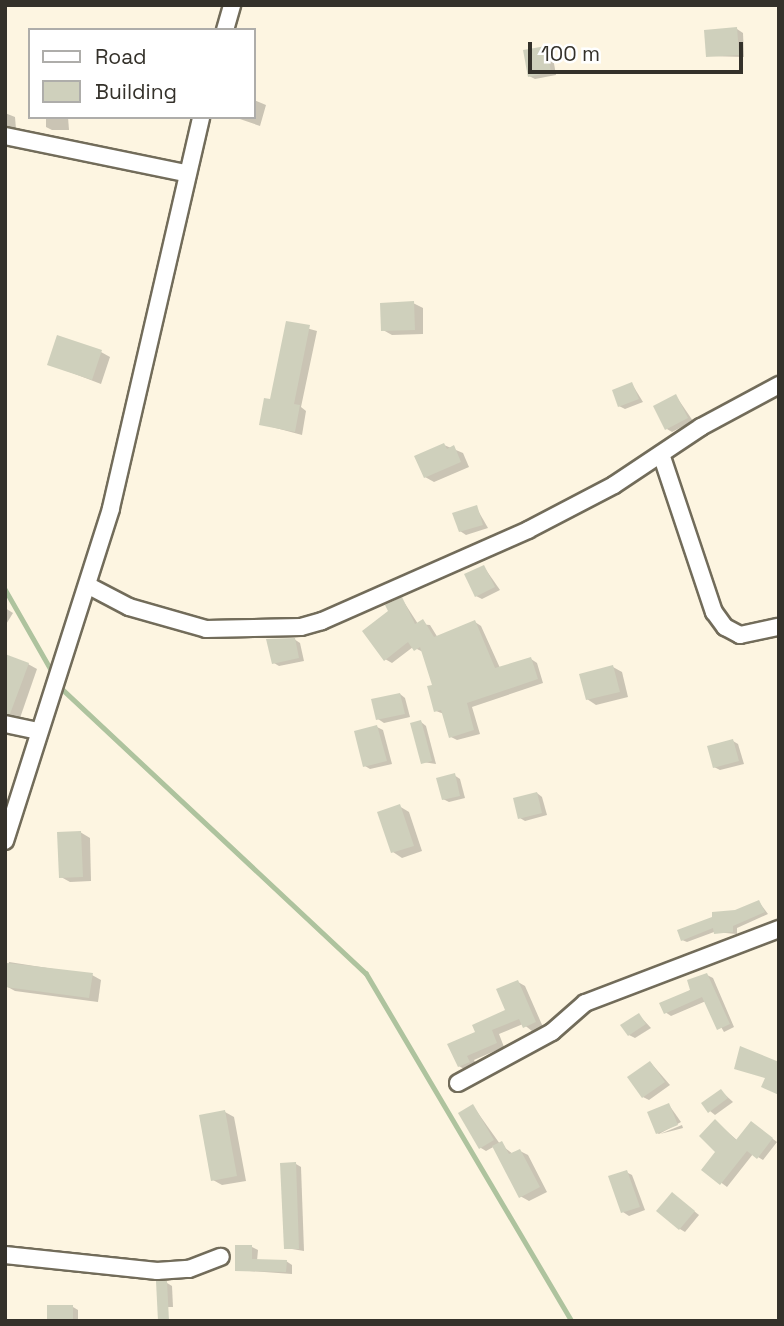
<!DOCTYPE html>
<html>
<head>
<meta charset="utf-8">
<style>
  body { margin:0 }
  #map { position:relative; width:784px; height:1326px; overflow:hidden; background:#fdf5e1; font-family:"Space Grotesk",sans-serif }
  div>[style] { position:absolute }
  .shadow>* { inset:0; background:#0003 }
  .stream>* { height:4.5px; margin:-2.25px; padding:0 2.25px; transform-origin:2.25px; border-radius:2.25px; background:#aec39e }
  .building>* { inset:0; background:#cfd0bc }
  .roads { filter:drop-shadow(2px 0 #726c5a) drop-shadow(-2px 0 #726c5a) drop-shadow(0 2px #726c5a) drop-shadow(0 -2px #726c5a) }
  .street>* { height:16px; margin:-8px; padding:0 8px; transform-origin:8px; border-radius:8px; background:#fff }
  span { translate:-50% -50%; white-space:nowrap; text-align:center; line-height:1.15; -webkit-text-stroke:6px #fff; paint-order:stroke }
  .frame { position:absolute; inset:0; border:7px solid #34312a; pointer-events:none }
  .legend { position:absolute; left:28px; top:28px; width:228px; height:91px; box-sizing:border-box; background:#fff; border:2px solid #aeadaa; margin:0; padding:9px 12px; list-style:none; font-size:21px; color:#34312a }
  .legend li { display:flex; align-items:center; gap:14px; height:35px }
  .legend b { width:35px; border:2px solid #aeadaa }
  .scale { position:absolute; left:528px; top:42px; width:215px; height:32px; box-sizing:border-box; border:4px solid #34312a; border-top:0; padding-left:9px; font-size:21px; line-height:24px; white-space:nowrap; color:#34312a; -webkit-text-stroke:5px #fff; paint-order:stroke }
</style>
</head>
<body>
<div id="map">
  <div class="shadow">
    <div style="clip-path:polygon(737px 29px,743px 33px,744px 57px,708px 56px)"></div>
    <div style="clip-path:polygon(546px 48px,552px 52px,556px 75px,535px 79px,529px 76px)"></div>
    <div style="clip-path:polygon(254px 100px,266px 105px,260px 126px,234px 117px,254px 117px)"></div>
    <div style="clip-path:polygon(5px 113px,15px 117px,16px 129px,5px 129px)"></div>
    <div style="clip-path:polygon(46px 117px,68px 117px,69px 130px,52px 130px,46px 127px)"></div>
    <div style="clip-path:polygon(413px 303px,423px 308px,423px 334px,392px 335px,383px 330px)"></div>
    <div style="clip-path:polygon(288px 323px,317px 331px,301px 407px,306px 411px,302px 435px,261px 424px,271px 401px)"></div>
    <div style="clip-path:polygon(101px 352px,110px 357px,101px 384px,49px 364px)"></div>
    <div style="clip-path:polygon(632px 384px,643px 402px,625px 409px,619px 406px)"></div>
    <div style="clip-path:polygon(676px 396px,693px 421px,672px 432px,667px 429px)"></div>
    <div style="clip-path:polygon(444px 445px,463px 453px,469px 467px,434px 482px,425px 477px)"></div>
    <div style="clip-path:polygon(476px 507px,488px 528px,466px 535px,460px 531px)"></div>
    <div style="clip-path:polygon(484px 567px,500px 590px,482px 599px,476px 596px)"></div>
    <div style="clip-path:polygon(402px 599px,418px 624px,430px 625px,438px 638px,475px 622px,481px 626px,500px 668px,531px 659px,537px 663px,543px 683px,472px 707px,480px 734px,457px 740px,451px 737px,444px 714px,436px 711px,434px 686px,423px 652px,413px 647px,392px 663px,385px 659px,390px 611px)"></div>
    <div style="clip-path:polygon(5px 608px,13px 613px,5px 626px)"></div>
    <div style="clip-path:polygon(294px 639px,300px 643px,304px 661px,279px 666px,274px 663px)"></div>
    <div style="clip-path:polygon(28px 664px,37px 669px,20px 718px,5px 714px)"></div>
    <div style="clip-path:polygon(613px 667px,622px 672px,628px 697px,596px 705px,587px 699px)"></div>
    <div style="clip-path:polygon(400px 694px,405px 698px,410px 717px,384px 723px,378px 719px)"></div>
    <div style="clip-path:polygon(421px 722px,426px 726px,436px 764px,423px 762px)"></div>
    <div style="clip-path:polygon(377px 727px,383px 730px,392px 764px,370px 769px,365px 766px)"></div>
    <div style="clip-path:polygon(733px 741px,738px 744px,744px 764px,720px 770px,714px 767px)"></div>
    <div style="clip-path:polygon(454px 775px,460px 779px,465px 798px,449px 802px,443px 799px)"></div>
    <div style="clip-path:polygon(537px 793px,542px 797px,547px 815px,525px 821px,520px 818px)"></div>
    <div style="clip-path:polygon(399px 806px,409px 812px,422px 851px,402px 858px,393px 852px)"></div>
    <div style="clip-path:polygon(80px 832px,90px 838px,91px 881px,70px 882px,61px 877px)"></div>
    <div style="clip-path:polygon(759px 902px,768px 914px,737px 928px,737px 934px,714px 932px,687px 942px,682px 940px)"></div>
    <div style="clip-path:polygon(9px 962px,92px 975px,101px 980px,98px 1002px,15px 991px,6px 986px)"></div>
    <div style="clip-path:polygon(707px 975px,713px 978px,734px 1027px,724px 1032px,706px 1001px,671px 1016px,665px 1012px)"></div>
    <div style="clip-path:polygon(518px 982px,525px 986px,543px 1027px,532px 1031px,523px 1024px,499px 1034px,504px 1047px,474px 1060px,477px 1066px,467px 1071px,459px 1066px,477px 1033px,508px 1011px)"></div>
    <div style="clip-path:polygon(639px 1015px,651px 1028px,635px 1038px,629px 1035px)"></div>
    <div style="clip-path:polygon(651px 1063px,670px 1085px,649px 1100px,643px 1097px)"></div>
    <div style="clip-path:polygon(721px 1091px,733px 1102px,715px 1115px,710px 1111px)"></div>
    <div style="clip-path:polygon(669px 1105px,681px 1122px,659px 1134px,657px 1133px)"></div>
    <div style="clip-path:polygon(473px 1106px,500px 1144px,513px 1154px,520px 1151px,528px 1155px,547px 1192px,529px 1201px,520px 1196px,495px 1146px,486px 1151px,481px 1148px)"></div>
    <div style="clip-path:polygon(225px 1112px,234px 1117px,246px 1181px,222px 1185px,213px 1180px)"></div>
    <div style="clip-path:polygon(715px 1121px,738px 1141px,757px 1127px,777px 1142px,763px 1160px,753px 1154px,727px 1187px,703px 1169px,717px 1151px)"></div>
    <div style="clip-path:polygon(682px 1125px,683px 1128px,660px 1134px)"></div>
    <div style="clip-path:polygon(296px 1164px,301px 1167px,304px 1251px,286px 1248px)"></div>
    <div style="clip-path:polygon(626px 1172px,632px 1175px,645px 1210px,629px 1216px,623px 1212px)"></div>
    <div style="clip-path:polygon(678px 1198px,699px 1215px,685px 1232px,680px 1229px)"></div>
    <div style="clip-path:polygon(252px 1247px,258px 1250px,257px 1261px,286px 1261px,292px 1265px,292px 1274px,236px 1270px)"></div>
    <div style="clip-path:polygon(167px 1283px,172px 1286px,173px 1307px,165px 1307px)"></div>
    <div style="clip-path:polygon(73px 1307px,78px 1310px,78px 1321px,49px 1321px)"></div>
  </div>
  <div class="stream">
    <div style="left:5px;top:589px;width:97px;rotate:60.3deg"></div>
    <div style="left:60px;top:687px;width:419px;rotate:43.1deg"></div>
    <div style="left:366px;top:973px;width:404px;rotate:59.4deg"></div>
  </div>
  <div class="building">
    <div style="clip-path:polygon(737px 27px,739px 55px,706px 57px,704px 30px)"></div>
    <div style="clip-path:polygon(546px 46px,551px 72px,528px 77px,523px 50px)"></div>
    <div style="clip-path:polygon(414px 301px,415px 330px,381px 331px,380px 303px)"></div>
    <div style="clip-path:polygon(286px 321px,310px 325px,294px 404px,300px 405px,295px 432px,259px 425px,264px 398px,270px 399px)"></div>
    <div style="clip-path:polygon(57px 335px,102px 350px,92px 380px,47px 365px)"></div>
    <div style="clip-path:polygon(632px 382px,639px 399px,618px 407px,612px 390px)"></div>
    <div style="clip-path:polygon(676px 394px,688px 418px,665px 430px,653px 406px)"></div>
    <div style="clip-path:polygon(444px 443px,447px 449px,454px 445px,461px 462px,424px 478px,414px 456px)"></div>
    <div style="clip-path:polygon(477px 505px,483px 525px,459px 532px,452px 513px)"></div>
    <div style="clip-path:polygon(484px 565px,495px 587px,475px 597px,464px 574px)"></div>
    <div style="clip-path:polygon(402px 597px,415px 624px,423px 619px,434px 637px,475px 620px,495px 668px,531px 657px,538px 679px,467px 703px,474px 730px,449px 738px,441px 710px,434px 712px,427px 686px,432px 685px,420px 647px,414px 651px,408px 642px,384px 661px,362px 631px,388px 611px,385px 605px)"></div>
    <div style="clip-path:polygon(295px 638px,299px 658px,272px 664px,266px 639px)"></div>
    <div style="clip-path:polygon(5px 654px,29px 663px,10px 714px,5px 714px)"></div>
    <div style="clip-path:polygon(613px 665px,620px 692px,586px 700px,579px 674px)"></div>
    <div style="clip-path:polygon(400px 693px,405px 714px,376px 720px,371px 699px)"></div>
    <div style="clip-path:polygon(421px 720px,432px 761px,421px 764px,410px 723px)"></div>
    <div style="clip-path:polygon(377px 725px,387px 761px,363px 767px,354px 731px)"></div>
    <div style="clip-path:polygon(733px 739px,739px 761px,713px 768px,707px 746px)"></div>
    <div style="clip-path:polygon(455px 773px,460px 796px,442px 800px,436px 778px)"></div>
    <div style="clip-path:polygon(537px 792px,542px 813px,518px 819px,513px 798px)"></div>
    <div style="clip-path:polygon(400px 804px,414px 846px,391px 853px,377px 812px)"></div>
    <div style="clip-path:polygon(81px 831px,83px 877px,59px 878px,57px 832px)"></div>
    <div style="clip-path:polygon(759px 900px,765px 912px,733px 926px,733px 932px,714px 934px,713px 928px,681px 941px,677px 930px,712px 917px,712px 912px,735px 910px)"></div>
    <div style="clip-path:polygon(7px 963px,93px 973px,89px 998px,5px 987px)"></div>
    <div style="clip-path:polygon(707px 973px,730px 1024px,717px 1030px,702px 997px,664px 1014px,659px 1003px,690px 990px,687px 980px)"></div>
    <div style="clip-path:polygon(518px 980px,536px 1022px,523px 1028px,519px 1019px,492px 1030px,497px 1043px,467px 1056px,470px 1062px,458px 1067px,447px 1044px,475px 1032px,472px 1025px,505px 1010px,496px 989px)"></div>
    <div style="clip-path:polygon(639px 1013px,646px 1024px,628px 1036px,620px 1025px)"></div>
    <div style="clip-path:polygon(740px 1046px,779px 1062px,779px 1095px,761px 1087px,765px 1078px,734px 1069px)"></div>
    <div style="clip-path:polygon(650px 1061px,665px 1082px,642px 1098px,627px 1077px)"></div>
    <div style="clip-path:polygon(721px 1089px,728px 1098px,708px 1113px,701px 1103px)"></div>
    <div style="clip-path:polygon(669px 1103px,678px 1125px,656px 1134px,647px 1112px)"></div>
    <div style="clip-path:polygon(473px 1104px,494px 1140px,479px 1149px,458px 1113px)"></div>
    <div style="clip-path:polygon(225px 1110px,237px 1176px,211px 1181px,199px 1115px)"></div>
    <div style="clip-path:polygon(715px 1119px,736px 1140px,751px 1121px,773px 1138px,757px 1159px,747px 1151px,720px 1185px,701px 1170px,715px 1152px,699px 1136px)"></div>
    <div style="clip-path:polygon(502px 1141px,509px 1154px,520px 1149px,540px 1187px,519px 1198px,492px 1146px)"></div>
    <div style="clip-path:polygon(296px 1162px,299px 1249px,284px 1249px,280px 1163px)"></div>
    <div style="clip-path:polygon(627px 1170px,640px 1207px,621px 1213px,608px 1176px)"></div>
    <div style="clip-path:polygon(672px 1192px,695px 1211px,679px 1230px,656px 1211px)"></div>
    <div style="clip-path:polygon(235px 1245px,252px 1245px,252px 1259px,287px 1260px,286px 1272px,235px 1271px)"></div>
    <div style="clip-path:polygon(156px 1281px,167px 1281px,169px 1321px,158px 1321px)"></div>
    <div style="clip-path:polygon(47px 1305px,73px 1305px,73px 1321px,47px 1321px)"></div>
  </div>
  <div class="roads">
    <div class="street">
      <div style="left:225px;top:30px;width:26px;rotate:-74deg"></div>
      <div style="left:5px;top:136px;width:185px;rotate:11.6deg"></div>
      <div style="left:661px;top:454px;width:167px;rotate:71.5deg"></div>
      <div style="left:714px;top:612px;width:19px;rotate:54deg"></div>
      <div style="left:725px;top:627px;width:17px;rotate:28deg"></div>
      <div style="left:740px;top:635px;width:40px;rotate:-12deg"></div>
      <div style="left:89px;top:586px;width:45px;rotate:27.7deg"></div>
      <div style="left:129px;top:607px;width:80px;rotate:15.9deg"></div>
      <div style="left:206px;top:629px;width:95px;rotate:-1.2deg"></div>
      <div style="left:301px;top:627px;width:22px;rotate:-16deg"></div>
      <div style="left:322px;top:621px;width:225px;rotate:-23.8deg"></div>
      <div style="left:528px;top:530px;width:97px;rotate:-27.6deg"></div>
      <div style="left:614px;top:485px;width:105px;rotate:-33.7deg"></div>
      <div style="left:701px;top:427px;width:89px;rotate:-28.3deg"></div>
      <div style="left:5px;top:724px;width:35px;rotate:12deg"></div>
      <div style="left:5px;top:841px;width:349px;rotate:-72.3deg"></div>
      <div style="left:111px;top:508px;width:401px;rotate:-77deg"></div>
      <div style="left:458px;top:1083px;width:107px;rotate:-28.5deg"></div>
      <div style="left:552px;top:1032px;width:44px;rotate:-41.3deg"></div>
      <div style="left:585px;top:1003px;width:208px;rotate:-20.9deg"></div>
      <div style="left:5px;top:1255px;width:153px;rotate:6deg"></div>
      <div style="left:157px;top:1271px;width:32px;rotate:-4deg"></div>
      <div style="left:189px;top:1269px;width:34px;rotate:-21deg"></div>
    </div>
  </div>
  <div class="frame"></div>
  <ul class="legend">
  <li><b style="height:9px;background:#fff"></b>Road</li>
  <li><b style="height:19px;background:#cfd0bc"></b>Building</li>
  </ul>
  <div class="scale">100 m</div>
</div>
</body>
</html>
